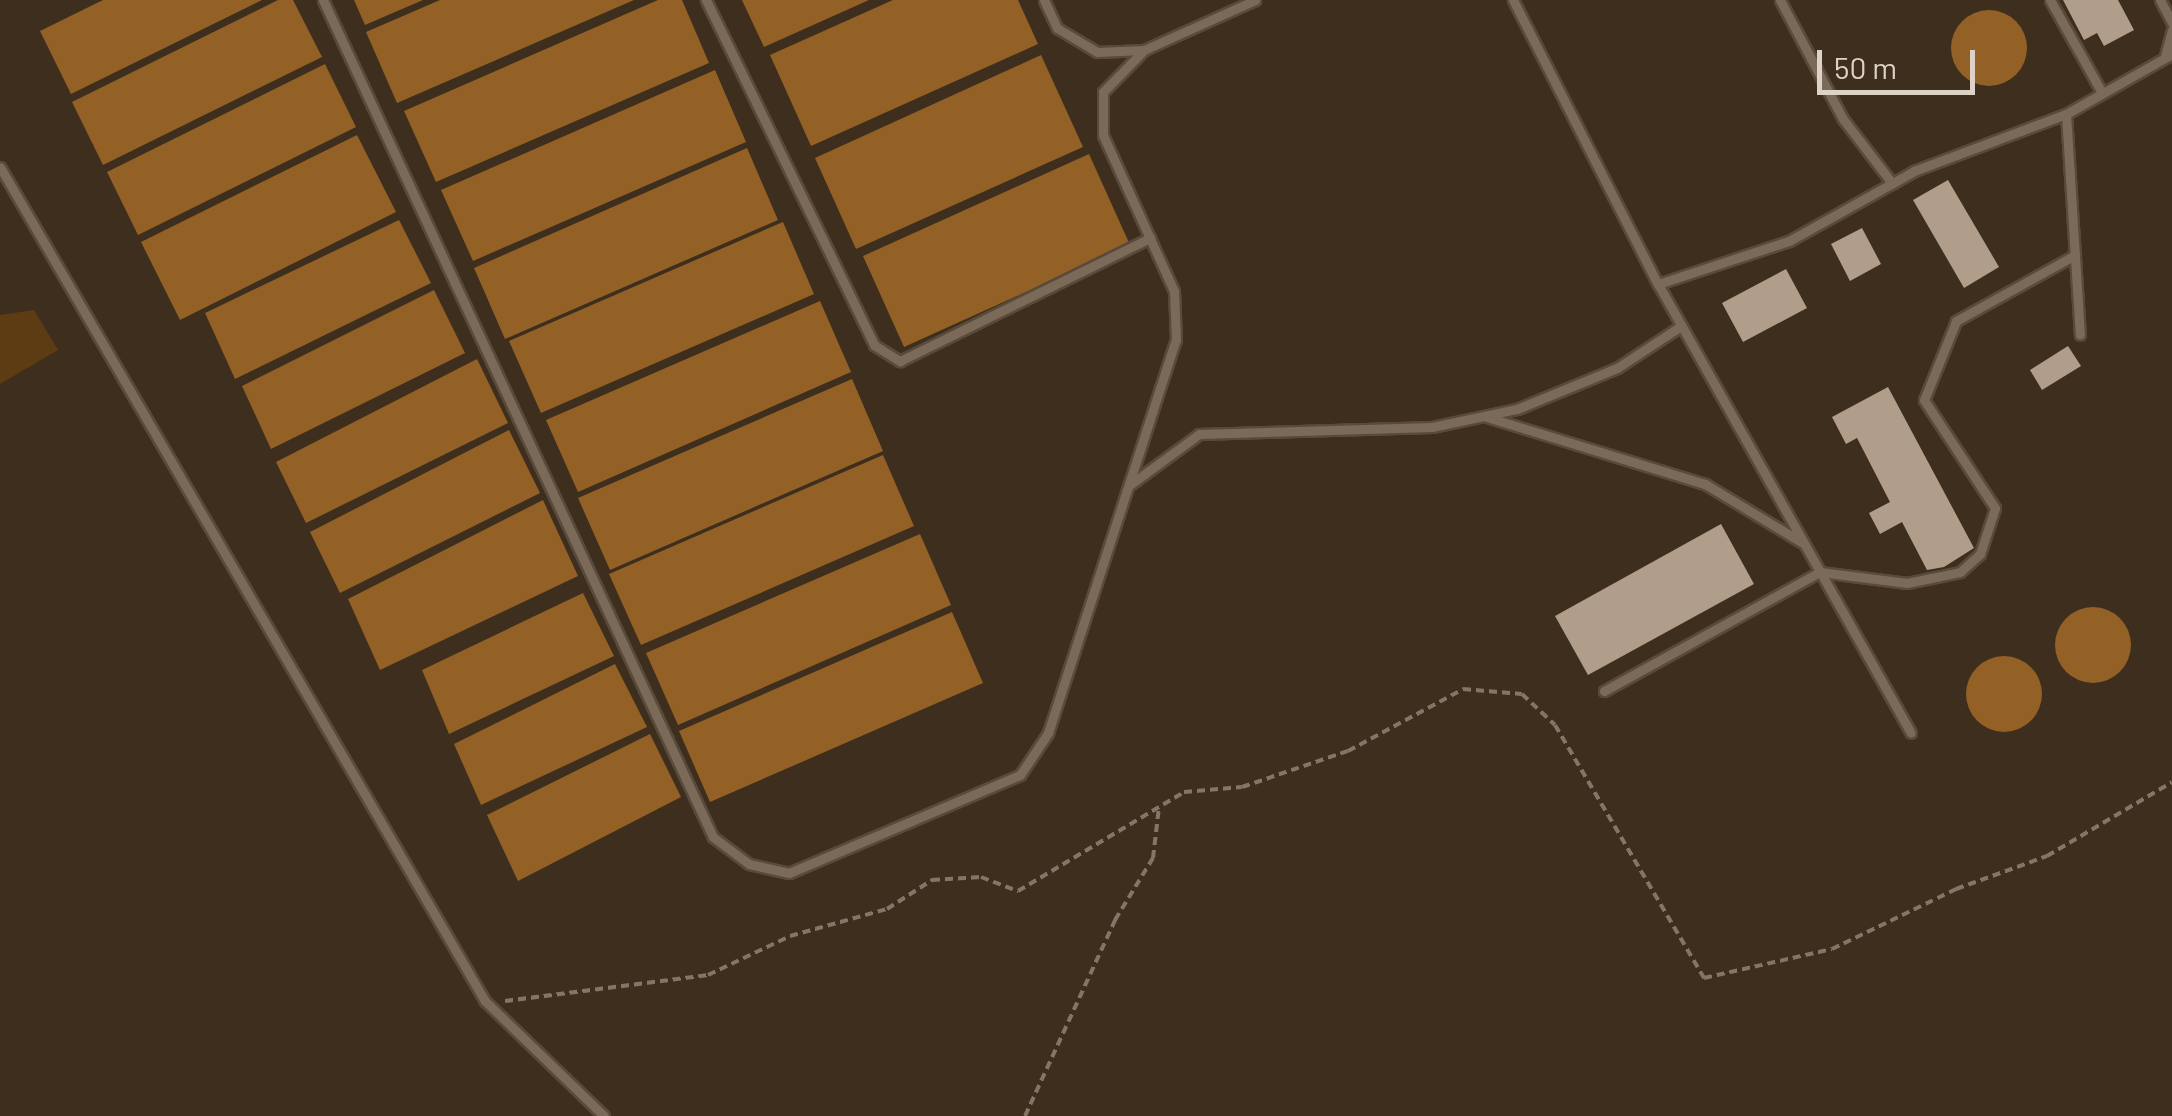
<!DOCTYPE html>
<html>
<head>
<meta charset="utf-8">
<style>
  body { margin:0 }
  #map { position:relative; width:2172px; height:1116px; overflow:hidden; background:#3e2e1e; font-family:Barlow,sans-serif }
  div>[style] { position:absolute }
  .green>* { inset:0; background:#5e3c13 }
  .water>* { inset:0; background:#936126 }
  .round { border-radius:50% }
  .building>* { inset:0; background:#b19e8a }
  .path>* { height:4px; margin-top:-2px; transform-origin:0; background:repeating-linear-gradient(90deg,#837668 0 8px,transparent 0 13px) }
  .roads { filter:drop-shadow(2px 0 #584b3c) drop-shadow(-2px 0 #584b3c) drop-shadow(0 2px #584b3c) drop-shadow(0 -2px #584b3c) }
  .lane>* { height:9px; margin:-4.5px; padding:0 4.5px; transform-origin:4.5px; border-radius:4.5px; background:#7c6a58 }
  span { translate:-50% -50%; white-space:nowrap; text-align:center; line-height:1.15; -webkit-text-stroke:10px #3e2e1e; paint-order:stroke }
  .scale { position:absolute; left:1817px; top:50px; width:158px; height:45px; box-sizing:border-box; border:5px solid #dcd2c7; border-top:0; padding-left:12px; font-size:30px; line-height:35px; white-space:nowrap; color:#dcd2c7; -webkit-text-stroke:8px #3e2e1e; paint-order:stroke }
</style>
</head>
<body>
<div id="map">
  <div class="green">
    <div style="clip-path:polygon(34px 310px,58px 350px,0 384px,0 315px)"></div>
  </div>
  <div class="water">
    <div style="clip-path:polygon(103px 0,262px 0,71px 94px,40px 31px)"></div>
    <div style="clip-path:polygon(278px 0,293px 0,322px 57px,103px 165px,72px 102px)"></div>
    <div style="clip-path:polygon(354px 0,423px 0,365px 25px)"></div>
    <div style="clip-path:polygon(440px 0,634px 0,397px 103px,366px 32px)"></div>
    <div style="clip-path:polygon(658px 0,682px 0,709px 63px,436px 182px,404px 111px)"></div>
    <div style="clip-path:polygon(742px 0,869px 0,764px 47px)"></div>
    <div style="clip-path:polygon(893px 0,1018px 0,1038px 44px,811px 146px,770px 55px)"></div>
    <div class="round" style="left:1951px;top:10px;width:76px;height:76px"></div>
    <div style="clip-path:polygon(1041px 55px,1083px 147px,856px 249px,815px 158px)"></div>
    <div style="clip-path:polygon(325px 64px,356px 127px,138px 235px,107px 172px)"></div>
    <div style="clip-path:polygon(715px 70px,746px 142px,473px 261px,441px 190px)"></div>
    <div style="clip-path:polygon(357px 135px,396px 212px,180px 320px,141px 242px)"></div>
    <div style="clip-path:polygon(747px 148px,778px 220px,505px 339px,474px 268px)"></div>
    <div style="clip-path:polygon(1089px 154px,1130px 245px,904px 347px,863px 256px)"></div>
    <div style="clip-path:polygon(399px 220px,431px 283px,235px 379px,205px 313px)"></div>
    <div style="clip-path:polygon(783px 222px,814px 294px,541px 413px,509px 341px)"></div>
    <div style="clip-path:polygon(434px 290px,465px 353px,271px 449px,242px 386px)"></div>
    <div style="clip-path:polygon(820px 301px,851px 372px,578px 492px,546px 420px)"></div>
    <div style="clip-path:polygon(477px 359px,508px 423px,306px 523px,276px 462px)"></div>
    <div style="clip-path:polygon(852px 379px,883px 451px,610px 570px,578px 498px)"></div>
    <div style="clip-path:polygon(509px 430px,540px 493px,340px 593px,310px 532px)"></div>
    <div style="clip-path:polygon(883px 455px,914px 526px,641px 645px,609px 574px)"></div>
    <div style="clip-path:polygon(543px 500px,578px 576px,380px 670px,348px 599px)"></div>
    <div style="clip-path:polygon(920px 534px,951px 605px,678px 725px,646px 653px)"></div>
    <div style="clip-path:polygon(583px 593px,614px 656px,449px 734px,422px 670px)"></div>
    <div class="round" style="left:2055px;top:607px;width:76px;height:76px"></div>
    <div style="clip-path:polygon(952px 612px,983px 683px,710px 802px,679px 731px)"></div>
    <div class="round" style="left:1966px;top:656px;width:76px;height:76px"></div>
    <div style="clip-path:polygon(615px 664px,647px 727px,481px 805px,454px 744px)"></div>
    <div style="clip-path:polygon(650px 734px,681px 797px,518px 881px,487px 815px)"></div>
  </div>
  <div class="building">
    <div style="clip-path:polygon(2063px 0,2118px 0,2134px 30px,2104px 46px,2097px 33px,2084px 40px)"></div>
    <div style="clip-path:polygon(1948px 180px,1999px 267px,1964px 288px,1913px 200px)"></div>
    <div style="clip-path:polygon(1862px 228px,1881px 264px,1850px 281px,1831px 244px)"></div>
    <div style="clip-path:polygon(1786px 269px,1807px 308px,1743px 342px,1722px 303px)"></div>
    <div style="clip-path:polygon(2068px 346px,2081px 366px,2042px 390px,2030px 370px)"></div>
    <div style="clip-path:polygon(1888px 387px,1974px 548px,1944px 567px,1927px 570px,1902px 522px,1880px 534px,1869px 513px,1890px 502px,1857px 438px,1846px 444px,1832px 417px)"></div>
    <div style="clip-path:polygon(1721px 524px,1754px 584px,1588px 675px,1555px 616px)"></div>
  </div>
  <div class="path">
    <div style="left:505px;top:1001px;width:205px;rotate:-7.3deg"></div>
    <div style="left:708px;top:975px;width:91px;rotate:-25.4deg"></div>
    <div style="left:790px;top:936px;width:101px;rotate:-15.6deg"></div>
    <div style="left:887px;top:909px;width:54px;rotate:-32.8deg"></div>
    <div style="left:932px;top:880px;width:49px;rotate:-3.5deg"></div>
    <div style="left:981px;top:877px;width:40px;rotate:21deg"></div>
    <div style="left:1018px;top:891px;width:193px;rotate:-30.8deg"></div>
    <div style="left:1184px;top:792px;width:58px;rotate:-4.9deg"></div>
    <div style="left:1242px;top:787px;width:112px;rotate:-18.8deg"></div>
    <div style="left:1348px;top:751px;width:131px;rotate:-28.3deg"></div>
    <div style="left:1463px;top:689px;width:59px;rotate:4.8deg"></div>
    <div style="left:1522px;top:694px;width:45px;rotate:43.2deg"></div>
    <div style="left:1555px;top:725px;width:294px;rotate:59.5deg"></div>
    <div style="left:1704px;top:978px;width:131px;rotate:-12.8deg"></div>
    <div style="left:1832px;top:949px;width:138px;rotate:-25.8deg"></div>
    <div style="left:1956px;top:889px;width:97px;rotate:-19.9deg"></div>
    <div style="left:2047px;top:856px;width:145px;rotate:-30.6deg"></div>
    <div style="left:1025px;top:1116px;width:216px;rotate:-65.3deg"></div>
    <div style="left:1115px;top:920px;width:73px;rotate:-58.5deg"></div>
    <div style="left:1153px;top:858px;width:51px;rotate:-83.3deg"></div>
  </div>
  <div class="roads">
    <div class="lane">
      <div style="left:323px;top:0;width:923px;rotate:65.02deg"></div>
      <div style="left:713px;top:837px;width:45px;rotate:36.9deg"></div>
      <div style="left:749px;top:864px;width:41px;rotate:12.7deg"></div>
      <div style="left:789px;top:873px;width:251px;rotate:-23deg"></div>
      <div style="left:1020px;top:775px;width:50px;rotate:-56.3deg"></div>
      <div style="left:1048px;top:733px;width:413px;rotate:-72deg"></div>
      <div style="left:1176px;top:340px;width:49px;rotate:-92.3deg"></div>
      <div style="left:1174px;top:291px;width:171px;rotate:-114.5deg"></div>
      <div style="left:1103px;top:135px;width:43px;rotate:-90deg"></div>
      <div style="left:1103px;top:92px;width:59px;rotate:-45.7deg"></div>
      <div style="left:1144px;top:50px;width:122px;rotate:-24.2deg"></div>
      <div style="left:706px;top:0;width:384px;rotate:64deg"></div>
      <div style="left:874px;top:345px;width:31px;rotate:32deg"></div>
      <div style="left:900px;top:361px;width:279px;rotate:-26.2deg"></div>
      <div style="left:1044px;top:0;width:31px;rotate:65deg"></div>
      <div style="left:1057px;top:28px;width:47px;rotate:31deg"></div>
      <div style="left:1097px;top:52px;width:47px;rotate:-2.4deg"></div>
      <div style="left:1513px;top:0;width:319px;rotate:63deg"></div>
      <div style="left:1658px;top:284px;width:515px;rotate:60.6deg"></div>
      <div style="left:1780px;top:0;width:135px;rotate:62.1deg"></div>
      <div style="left:1843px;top:119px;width:81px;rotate:52.6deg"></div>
      <div style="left:2050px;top:0;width:104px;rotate:60.7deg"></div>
      <div style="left:2160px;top:0;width:26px;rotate:62deg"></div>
      <div style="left:2165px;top:56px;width:27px;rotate:-75deg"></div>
      <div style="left:2066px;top:114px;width:221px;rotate:86.4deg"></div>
      <div style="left:0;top:167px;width:965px;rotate:59.82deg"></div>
      <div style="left:485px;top:1001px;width:165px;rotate:44deg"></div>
      <div style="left:1658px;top:284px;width:138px;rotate:-18.2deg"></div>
      <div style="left:1789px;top:241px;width:143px;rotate:-29.2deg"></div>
      <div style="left:1914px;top:171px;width:162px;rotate:-20.6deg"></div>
      <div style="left:2066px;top:114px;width:122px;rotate:-29.5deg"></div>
      <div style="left:1487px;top:417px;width:228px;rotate:17.1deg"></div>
      <div style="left:1705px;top:484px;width:112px;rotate:31.1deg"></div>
      <div style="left:1131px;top:484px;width:84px;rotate:-36.3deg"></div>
      <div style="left:1199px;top:434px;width:233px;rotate:-1.7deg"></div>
      <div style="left:1432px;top:427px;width:87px;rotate:-12deg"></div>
      <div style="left:1517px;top:409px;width:108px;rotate:-22.3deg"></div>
      <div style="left:1617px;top:368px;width:77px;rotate:-33.3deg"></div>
      <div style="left:1604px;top:691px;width:247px;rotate:-28.9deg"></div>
      <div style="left:1820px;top:572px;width:88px;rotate:7.2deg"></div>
      <div style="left:1907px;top:583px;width:54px;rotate:-11.7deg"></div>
      <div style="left:1960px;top:572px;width:27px;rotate:-42deg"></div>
      <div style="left:1980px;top:554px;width:48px;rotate:-71.9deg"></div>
      <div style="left:1995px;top:508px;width:129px;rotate:-123.3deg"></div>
      <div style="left:1924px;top:400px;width:85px;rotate:-67.9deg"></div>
      <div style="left:1956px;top:321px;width:136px;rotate:-29deg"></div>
    </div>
  </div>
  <div class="scale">50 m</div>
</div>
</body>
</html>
